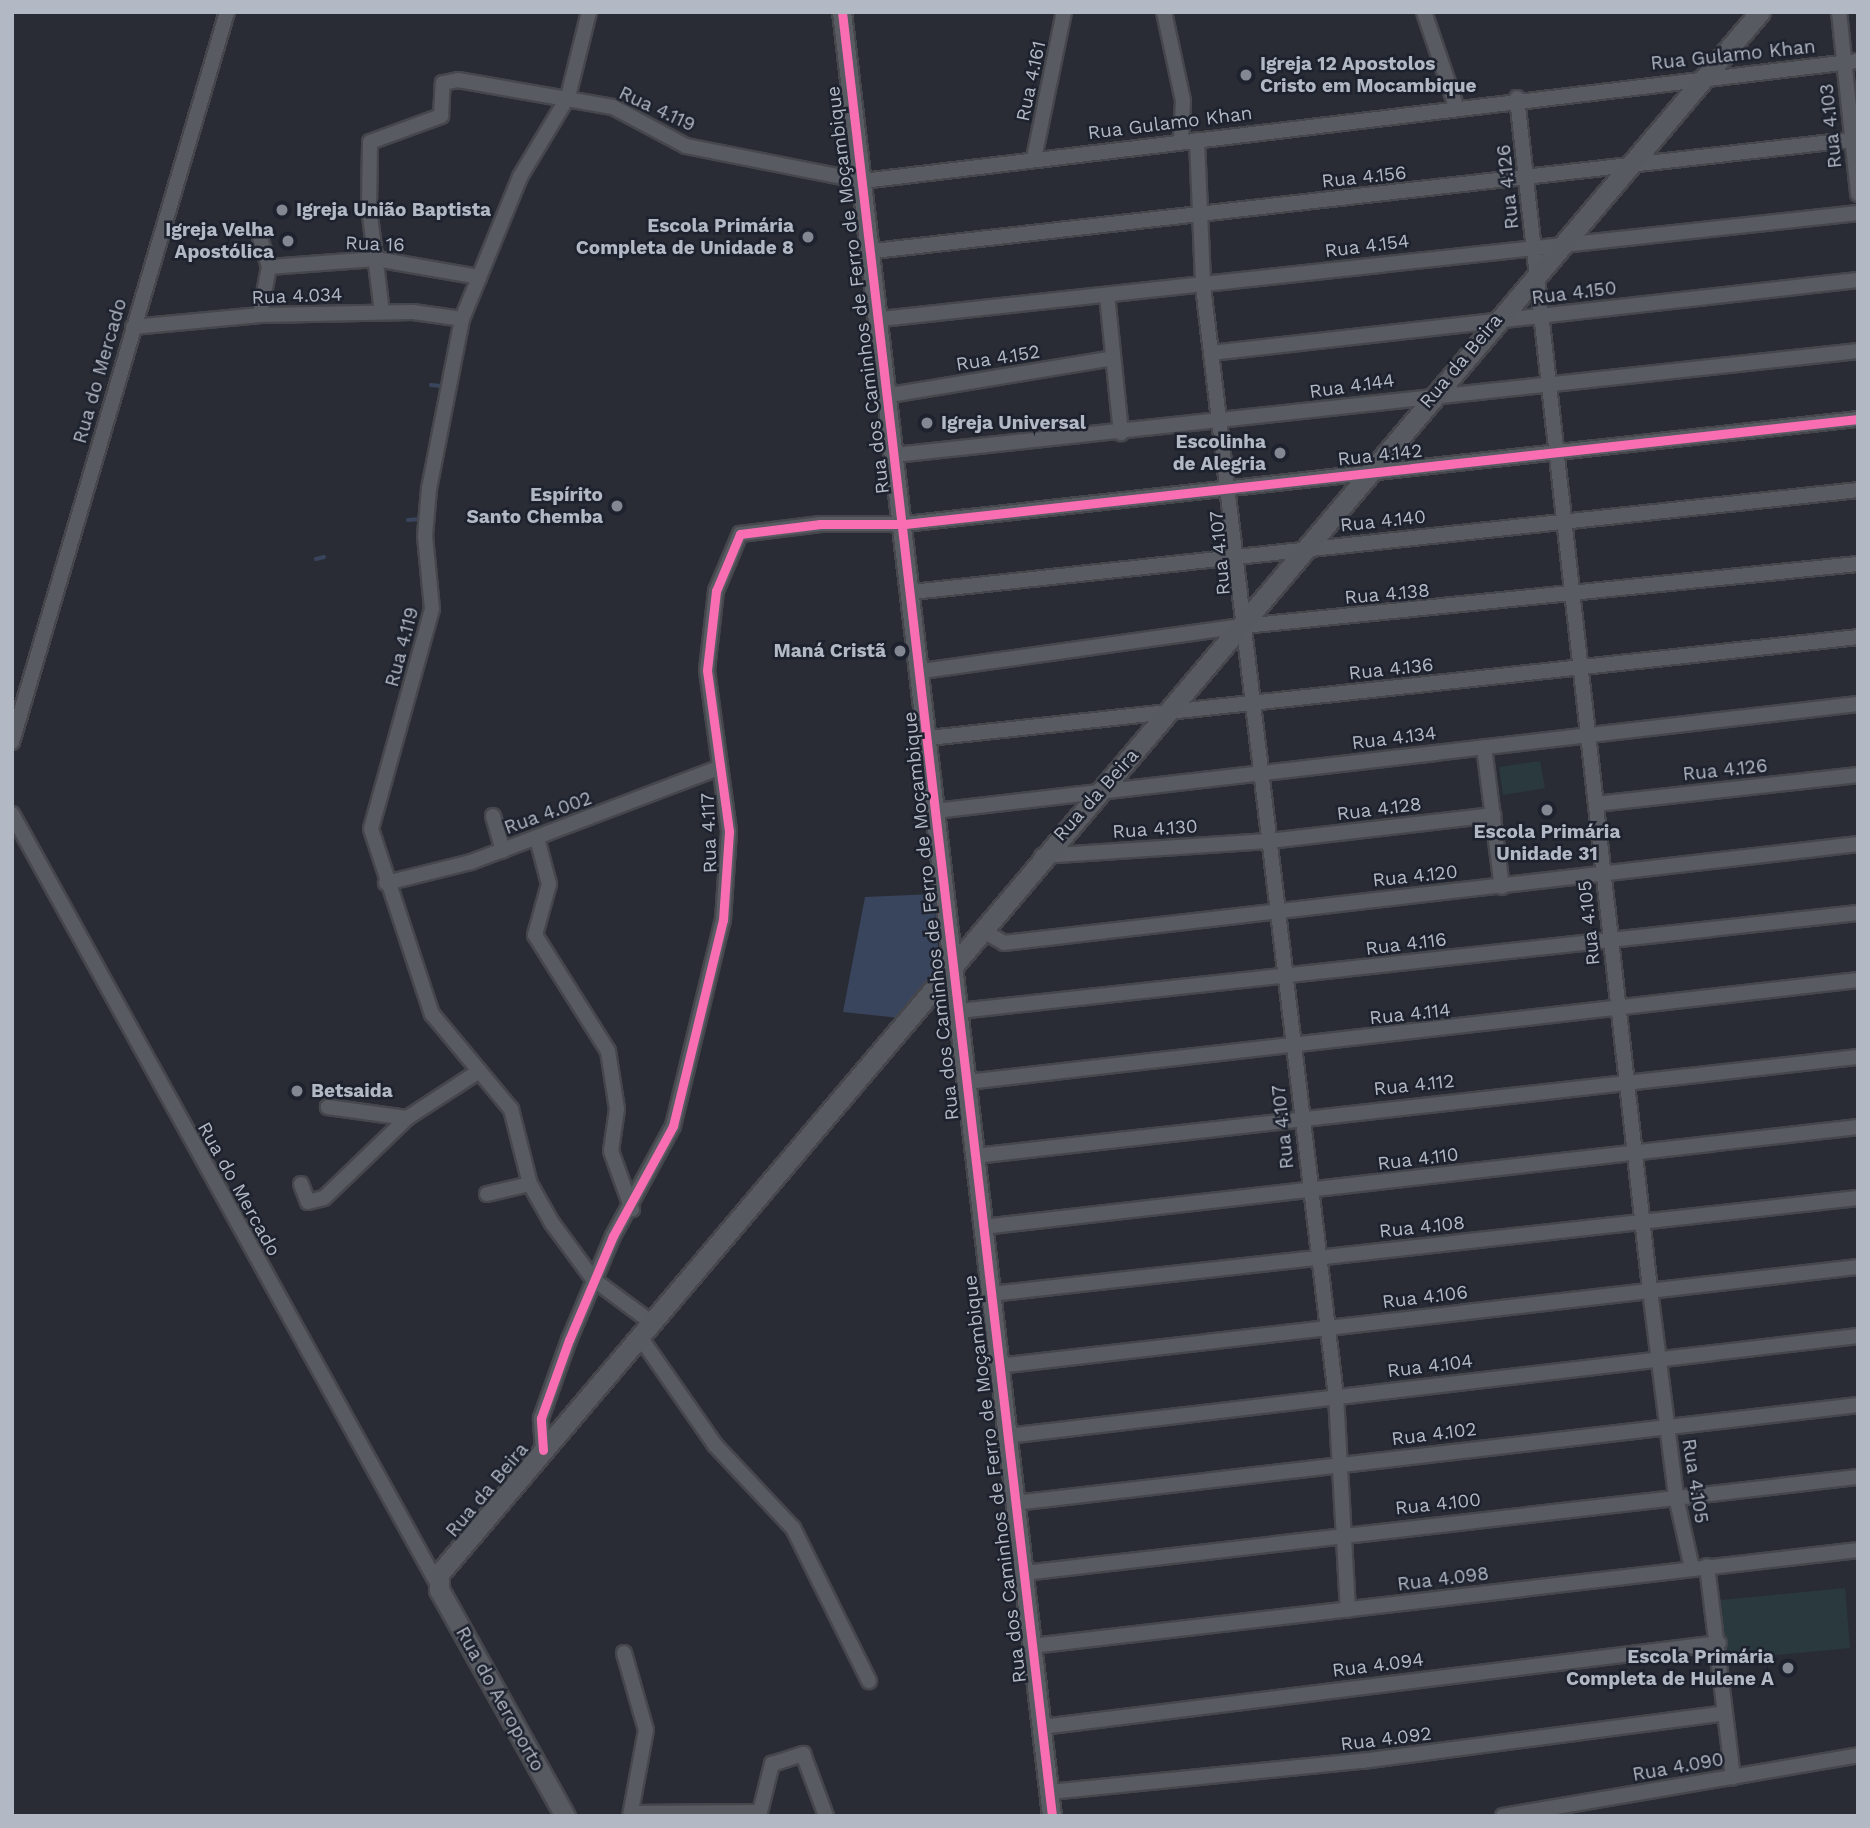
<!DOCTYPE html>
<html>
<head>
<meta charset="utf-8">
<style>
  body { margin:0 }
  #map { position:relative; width:1870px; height:1828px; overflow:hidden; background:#292c34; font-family:"Work Sans",sans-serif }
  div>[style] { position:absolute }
  .green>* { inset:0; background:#2a393d }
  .water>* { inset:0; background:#39455c }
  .stream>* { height:3.5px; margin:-1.75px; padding:0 1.75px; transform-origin:1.75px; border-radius:1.75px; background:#39455c }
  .roads { filter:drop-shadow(2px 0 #45474d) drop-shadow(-2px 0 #45474d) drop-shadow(0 2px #45474d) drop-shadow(0 -2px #45474d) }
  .minor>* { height:14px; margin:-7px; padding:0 7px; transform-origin:7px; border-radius:7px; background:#595b62 }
  .tertiary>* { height:18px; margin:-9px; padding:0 9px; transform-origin:9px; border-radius:9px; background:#595b62 }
  .secondary>* { height:19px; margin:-9.5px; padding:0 9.5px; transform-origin:9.5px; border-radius:9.5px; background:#575a61 }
  .cycleway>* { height:9px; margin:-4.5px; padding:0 4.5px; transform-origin:4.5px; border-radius:4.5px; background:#f96db3 }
  .dots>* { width:19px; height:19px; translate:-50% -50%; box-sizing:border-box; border:4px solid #1d222e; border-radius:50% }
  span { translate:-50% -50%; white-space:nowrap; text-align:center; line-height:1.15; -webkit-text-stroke:5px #1d222e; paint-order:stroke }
  .street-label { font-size:19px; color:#b3b8c5 }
  .poi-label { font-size:19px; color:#b3b8c5; font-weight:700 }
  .left { translate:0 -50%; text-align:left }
  .right { translate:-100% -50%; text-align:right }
  .frame { position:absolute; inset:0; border:14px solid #b3b8c5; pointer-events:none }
</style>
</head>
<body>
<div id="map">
  <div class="green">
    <div style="clip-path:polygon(1540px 761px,1545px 788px,1503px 795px,1499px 767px)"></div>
    <div style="clip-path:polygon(1845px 1588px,1850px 1648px,1726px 1660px,1720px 1600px)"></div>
  </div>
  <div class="water">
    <div style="clip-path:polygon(934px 894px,940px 971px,900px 1018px,843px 1012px,865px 897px)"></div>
  </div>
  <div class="stream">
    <div style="left:431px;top:385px;width:10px;rotate:6deg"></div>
    <div style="left:408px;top:520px;width:13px;rotate:-4deg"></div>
    <div style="left:316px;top:559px;width:8px;rotate:-14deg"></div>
  </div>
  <div class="roads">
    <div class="minor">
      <div style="left:589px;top:12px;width:88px;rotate:103.9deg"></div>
      <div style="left:568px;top:97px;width:93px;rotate:121deg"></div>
      <div style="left:520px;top:177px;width:153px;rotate:112.2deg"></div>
      <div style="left:462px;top:319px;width:173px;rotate:101deg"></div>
      <div style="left:429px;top:489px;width:47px;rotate:94.9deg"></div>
      <div style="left:425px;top:536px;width:73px;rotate:84.5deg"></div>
      <div style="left:432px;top:609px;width:228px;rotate:105.5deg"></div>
      <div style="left:371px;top:829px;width:195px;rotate:71.8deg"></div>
      <div style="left:432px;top:1014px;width:124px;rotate:50.3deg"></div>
      <div style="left:511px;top:1109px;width:77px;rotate:75.8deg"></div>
      <div style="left:530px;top:1184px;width:45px;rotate:60.6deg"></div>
      <div style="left:552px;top:1223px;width:69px;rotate:53.8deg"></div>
      <div style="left:593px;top:1279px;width:74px;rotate:36.7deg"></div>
      <div style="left:1164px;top:12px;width:91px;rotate:77.9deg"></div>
      <div style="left:1183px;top:101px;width:41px;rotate:92.8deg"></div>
      <div style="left:1424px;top:12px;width:99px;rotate:71.2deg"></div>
      <div style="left:1839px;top:12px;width:183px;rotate:84deg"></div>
      <div style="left:1517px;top:98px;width:1199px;rotate:83.63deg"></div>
      <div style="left:1650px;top:1290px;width:209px;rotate:82.8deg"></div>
      <div style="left:1676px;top:1497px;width:73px;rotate:77.3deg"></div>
      <div style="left:1197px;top:140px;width:146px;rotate:87.6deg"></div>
      <div style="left:1203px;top:286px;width:1118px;rotate:83.17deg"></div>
      <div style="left:1336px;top:1396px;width:214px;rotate:86.8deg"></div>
      <div style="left:1034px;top:158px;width:149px;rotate:-78.4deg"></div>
      <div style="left:874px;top:251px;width:990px;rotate:-6.49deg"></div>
      <div style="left:269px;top:267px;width:107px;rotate:-4.3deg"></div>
      <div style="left:376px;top:259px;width:105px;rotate:9.9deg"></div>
      <div style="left:1107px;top:295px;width:139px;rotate:84.2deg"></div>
      <div style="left:382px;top:312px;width:105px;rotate:-97.1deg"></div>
      <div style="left:369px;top:208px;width:66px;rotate:-89.1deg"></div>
      <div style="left:370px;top:142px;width:76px;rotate:-20.1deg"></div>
      <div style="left:441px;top:116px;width:33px;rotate:-87deg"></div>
      <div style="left:443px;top:83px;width:15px;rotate:-11deg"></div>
      <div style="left:458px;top:80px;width:157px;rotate:9.9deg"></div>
      <div style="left:613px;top:107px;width:83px;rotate:28.1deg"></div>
      <div style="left:686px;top:146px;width:180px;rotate:11.2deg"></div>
      <div style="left:863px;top:181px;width:1002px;rotate:-6.88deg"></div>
      <div style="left:260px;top:315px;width:49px;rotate:-79.4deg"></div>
      <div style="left:269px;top:267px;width:31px;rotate:-107deg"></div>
      <div style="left:881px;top:319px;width:983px;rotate:-6.19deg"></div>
      <div style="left:133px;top:327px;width:128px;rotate:-5.4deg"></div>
      <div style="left:260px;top:315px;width:153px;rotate:-1.1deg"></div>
      <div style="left:413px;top:312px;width:49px;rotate:8.1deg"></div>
      <div style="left:1211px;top:353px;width:651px;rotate:-6.44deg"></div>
      <div style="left:890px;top:395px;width:226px;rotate:-9.4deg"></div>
      <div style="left:895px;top:455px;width:969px;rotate:-6.16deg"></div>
      <div style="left:912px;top:592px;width:951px;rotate:-6.15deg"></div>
      <div style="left:922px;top:671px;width:325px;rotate:-8deg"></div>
      <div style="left:1244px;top:626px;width:617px;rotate:-5.77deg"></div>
      <div style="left:929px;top:738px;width:934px;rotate:-6.2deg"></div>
      <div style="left:12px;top:742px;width:761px;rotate:-73.59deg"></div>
      <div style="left:1484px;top:747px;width:141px;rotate:82.7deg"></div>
      <div style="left:1596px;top:804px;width:264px;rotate:-6.3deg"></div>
      <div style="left:935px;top:811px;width:929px;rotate:-6.61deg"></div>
      <div style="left:12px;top:814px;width:876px;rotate:61.07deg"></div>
      <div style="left:493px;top:816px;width:36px;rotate:74deg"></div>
      <div style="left:537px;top:838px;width:48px;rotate:75.4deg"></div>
      <div style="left:549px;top:884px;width:53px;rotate:105.4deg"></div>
      <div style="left:535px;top:935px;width:137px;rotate:57.8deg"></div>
      <div style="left:608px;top:1051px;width:59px;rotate:81.2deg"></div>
      <div style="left:617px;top:1109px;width:42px;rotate:98.1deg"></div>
      <div style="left:611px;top:1151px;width:62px;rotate:70.1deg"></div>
      <div style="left:1042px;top:856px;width:227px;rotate:-3.8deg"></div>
      <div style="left:1269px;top:841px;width:226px;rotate:-6.6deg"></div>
      <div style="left:386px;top:883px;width:88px;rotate:-13.9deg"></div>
      <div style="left:471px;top:862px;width:265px;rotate:-20.8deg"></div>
      <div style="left:981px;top:930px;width:26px;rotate:29deg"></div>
      <div style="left:1004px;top:943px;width:860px;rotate:-6.61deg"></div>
      <div style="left:959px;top:1011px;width:904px;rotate:-6.22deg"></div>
      <div style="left:967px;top:1082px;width:897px;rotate:-6.53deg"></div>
      <div style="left:407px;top:1118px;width:86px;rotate:-33.1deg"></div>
      <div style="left:975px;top:1156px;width:889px;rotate:-6.4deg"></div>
      <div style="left:301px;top:1184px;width:19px;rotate:69deg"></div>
      <div style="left:308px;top:1202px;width:16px;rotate:-14deg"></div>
      <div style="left:324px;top:1198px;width:115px;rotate:-43.9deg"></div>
      <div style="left:407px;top:1118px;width:80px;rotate:-172.1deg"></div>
      <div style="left:487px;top:1194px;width:44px;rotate:-13.1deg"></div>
      <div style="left:983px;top:1227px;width:881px;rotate:-6.52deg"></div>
      <div style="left:991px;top:1294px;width:872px;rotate:-6.32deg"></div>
      <div style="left:640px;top:1337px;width:131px;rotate:55.2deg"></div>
      <div style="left:715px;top:1445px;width:114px;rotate:46.8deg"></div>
      <div style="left:793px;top:1528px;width:171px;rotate:63.6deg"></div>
      <div style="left:998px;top:1366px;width:866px;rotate:-6.57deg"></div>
      <div style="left:1007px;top:1436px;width:857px;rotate:-6.7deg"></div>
      <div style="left:543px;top:1450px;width:32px;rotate:-94deg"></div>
      <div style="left:541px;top:1418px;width:83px;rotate:-70.3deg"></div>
      <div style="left:569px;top:1340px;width:113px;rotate:-67.1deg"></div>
      <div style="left:613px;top:1236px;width:125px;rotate:-61.4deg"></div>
      <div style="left:673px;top:1126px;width:212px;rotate:-76.4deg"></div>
      <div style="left:723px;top:920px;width:89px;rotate:-86.1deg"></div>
      <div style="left:729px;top:831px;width:162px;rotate:-97.8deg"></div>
      <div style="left:707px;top:670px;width:80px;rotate:-83.5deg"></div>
      <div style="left:716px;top:591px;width:62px;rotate:-67.2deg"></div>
      <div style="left:740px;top:534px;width:81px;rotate:-7.1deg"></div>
      <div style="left:820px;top:524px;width:85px"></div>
      <div style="left:905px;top:524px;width:959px;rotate:-6.29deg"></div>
      <div style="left:1015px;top:1503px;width:849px;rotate:-6.63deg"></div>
      <div style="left:1707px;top:1566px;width:213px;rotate:83deg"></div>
      <div style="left:1024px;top:1573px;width:840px;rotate:-6.57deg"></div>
      <div style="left:1032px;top:1646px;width:832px;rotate:-6.63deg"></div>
      <div style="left:624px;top:1653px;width:80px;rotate:74.1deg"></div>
      <div style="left:646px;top:1730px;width:87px;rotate:100.5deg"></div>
      <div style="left:1042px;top:1727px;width:682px;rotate:-7.07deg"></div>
      <div style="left:1049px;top:1792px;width:315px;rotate:-5.7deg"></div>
      <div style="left:1362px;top:1761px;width:366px;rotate:-7.5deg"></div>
      <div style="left:631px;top:1813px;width:129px;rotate:-0.4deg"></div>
      <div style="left:759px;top:1816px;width:54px;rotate:-76deg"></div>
      <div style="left:772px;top:1764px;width:33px;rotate:-18deg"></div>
      <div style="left:803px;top:1754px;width:66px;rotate:69.6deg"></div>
      <div style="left:1503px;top:1816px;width:360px;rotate:-9.7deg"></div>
    </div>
    <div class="tertiary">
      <div style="left:842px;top:12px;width:1816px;rotate:83.36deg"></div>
    </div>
    <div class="secondary">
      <div style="left:565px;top:1816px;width:259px;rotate:-119.1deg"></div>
      <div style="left:439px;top:1590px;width:16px;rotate:-90deg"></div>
      <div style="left:439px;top:1574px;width:2046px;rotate:-49.78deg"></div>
    </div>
  </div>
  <div class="cycleway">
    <div style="left:842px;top:12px;width:1816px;rotate:83.36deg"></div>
    <div style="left:543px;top:1450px;width:32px;rotate:-94deg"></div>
    <div style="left:541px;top:1418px;width:83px;rotate:-70.3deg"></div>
    <div style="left:569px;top:1340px;width:113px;rotate:-67.1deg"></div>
    <div style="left:613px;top:1236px;width:125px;rotate:-61.4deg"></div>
    <div style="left:673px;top:1126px;width:212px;rotate:-76.4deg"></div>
    <div style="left:723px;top:920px;width:89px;rotate:-86.1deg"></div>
    <div style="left:729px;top:831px;width:162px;rotate:-97.8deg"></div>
    <div style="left:707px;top:670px;width:80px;rotate:-83.5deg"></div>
    <div style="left:716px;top:591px;width:62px;rotate:-67.2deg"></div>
    <div style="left:740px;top:534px;width:81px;rotate:-7.1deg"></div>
    <div style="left:820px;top:524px;width:85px"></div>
    <div style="left:905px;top:524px;width:959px;rotate:-6.29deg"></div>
  </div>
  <div class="dots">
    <div style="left:1246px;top:75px;background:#838792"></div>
    <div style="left:282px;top:210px;background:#838792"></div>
    <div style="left:808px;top:237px;background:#838792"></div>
    <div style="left:288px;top:241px;background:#838792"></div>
    <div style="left:927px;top:423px;background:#838792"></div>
    <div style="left:1280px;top:453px;background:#838792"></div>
    <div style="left:617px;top:506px;background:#838792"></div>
    <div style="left:900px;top:651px;background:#838792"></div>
    <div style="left:1547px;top:810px;background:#838792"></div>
    <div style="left:297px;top:1091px;background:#838792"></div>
    <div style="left:1788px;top:1668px;background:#838792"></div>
  </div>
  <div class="street-label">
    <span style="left:1733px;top:55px;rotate:-6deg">Rua Gulamo Khan</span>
    <span style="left:1031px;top:81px;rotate:-78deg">Rua 4.161</span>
    <span style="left:657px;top:109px;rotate:25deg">Rua 4.119</span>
    <span style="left:1170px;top:123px;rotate:-7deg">Rua Gulamo Khan</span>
    <span style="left:1831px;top:126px;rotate:-96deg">Rua 4.103</span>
    <span style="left:1364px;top:177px;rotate:-6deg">Rua 4.156</span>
    <span style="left:1508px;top:187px;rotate:-96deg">Rua 4.126</span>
    <span style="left:375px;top:244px;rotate:2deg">Rua 16</span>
    <span style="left:1367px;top:246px;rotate:-7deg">Rua 4.154</span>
    <span style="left:858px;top:290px;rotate:-97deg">Rua dos Caminhos de Ferro de Moçambique</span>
    <span style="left:1574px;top:293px;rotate:-7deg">Rua 4.150</span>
    <span style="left:297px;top:296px;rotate:-2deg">Rua 4.034</span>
    <span style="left:998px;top:358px;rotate:-9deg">Rua 4.152</span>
    <span style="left:1461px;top:361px;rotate:-50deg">Rua da Beira</span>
    <span style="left:100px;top:371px;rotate:-74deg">Rua do Mercado</span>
    <span style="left:1352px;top:386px;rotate:-8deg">Rua 4.144</span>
    <span style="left:1380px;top:455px;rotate:-6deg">Rua 4.142</span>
    <span style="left:1383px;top:521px;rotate:-6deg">Rua 4.140</span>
    <span style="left:1220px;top:553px;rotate:-95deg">Rua 4.107</span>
    <span style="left:1387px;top:594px;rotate:-5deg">Rua 4.138</span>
    <span style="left:402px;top:647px;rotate:-75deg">Rua 4.119</span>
    <span style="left:1391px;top:669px;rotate:-6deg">Rua 4.136</span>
    <span style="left:1394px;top:738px;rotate:-7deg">Rua 4.134</span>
    <span style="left:1725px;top:770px;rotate:-6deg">Rua 4.126</span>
    <span style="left:1096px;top:795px;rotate:-48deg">Rua da Beira</span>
    <span style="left:1379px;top:809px;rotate:-7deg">Rua 4.128</span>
    <span style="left:548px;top:813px;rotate:-20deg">Rua 4.002</span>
    <span style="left:1155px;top:829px;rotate:-4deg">Rua 4.130</span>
    <span style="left:709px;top:833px;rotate:-92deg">Rua 4.117</span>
    <span style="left:1415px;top:876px;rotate:-6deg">Rua 4.120</span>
    <span style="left:931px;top:916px;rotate:-96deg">Rua dos Caminhos de Ferro de Moçambique</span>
    <span style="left:1589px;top:923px;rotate:-96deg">Rua 4.105</span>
    <span style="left:1406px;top:944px;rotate:-7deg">Rua 4.116</span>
    <span style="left:1410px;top:1014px;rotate:-6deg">Rua 4.114</span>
    <span style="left:1414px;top:1085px;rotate:-6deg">Rua 4.112</span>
    <span style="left:1283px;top:1127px;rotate:-96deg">Rua 4.107</span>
    <span style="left:1418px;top:1159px;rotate:-7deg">Rua 4.110</span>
    <span style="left:239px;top:1189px;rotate:61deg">Rua do Mercado</span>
    <span style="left:1422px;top:1227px;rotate:-6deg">Rua 4.108</span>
    <span style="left:1425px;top:1297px;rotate:-7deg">Rua 4.106</span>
    <span style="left:1430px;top:1366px;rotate:-7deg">Rua 4.104</span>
    <span style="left:1434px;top:1434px;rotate:-7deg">Rua 4.102</span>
    <span style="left:995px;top:1479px;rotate:-97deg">Rua dos Caminhos de Ferro de Moçambique</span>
    <span style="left:1695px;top:1481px;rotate:81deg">Rua 4.105</span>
    <span style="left:487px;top:1490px;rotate:-50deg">Rua da Beira</span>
    <span style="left:1438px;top:1504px;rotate:-6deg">Rua 4.100</span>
    <span style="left:1443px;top:1579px;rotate:-7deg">Rua 4.098</span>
    <span style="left:1378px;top:1665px;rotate:-7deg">Rua 4.094</span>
    <span style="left:500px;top:1699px;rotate:61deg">Rua do Aeroporto</span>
    <span style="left:1386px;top:1739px;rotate:-7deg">Rua 4.092</span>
    <span style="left:1678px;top:1767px;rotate:-10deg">Rua 4.090</span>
  </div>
  <div class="poi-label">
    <span class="left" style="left:1260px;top:75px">Igreja 12 Apostolos<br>Cristo em Mocambique</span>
    <span class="left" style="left:296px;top:210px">Igreja União Baptista</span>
    <span class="right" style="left:794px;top:237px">Escola Primária<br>Completa de Unidade 8</span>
    <span class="right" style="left:274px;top:241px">Igreja Velha<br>Apostólica</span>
    <span class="left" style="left:941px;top:423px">Igreja Universal</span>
    <span class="right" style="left:1266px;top:453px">Escolinha<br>de Alegria</span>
    <span class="right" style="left:603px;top:506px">Espírito<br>Santo Chemba</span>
    <span class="right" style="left:886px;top:651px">Maná Cristã</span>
    <span style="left:1547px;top:843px">Escola Primária<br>Unidade 31</span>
    <span class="left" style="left:311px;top:1091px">Betsaida</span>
    <span class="right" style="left:1774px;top:1668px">Escola Primária<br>Completa de Hulene A</span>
  </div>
  <div class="frame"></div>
</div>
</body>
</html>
